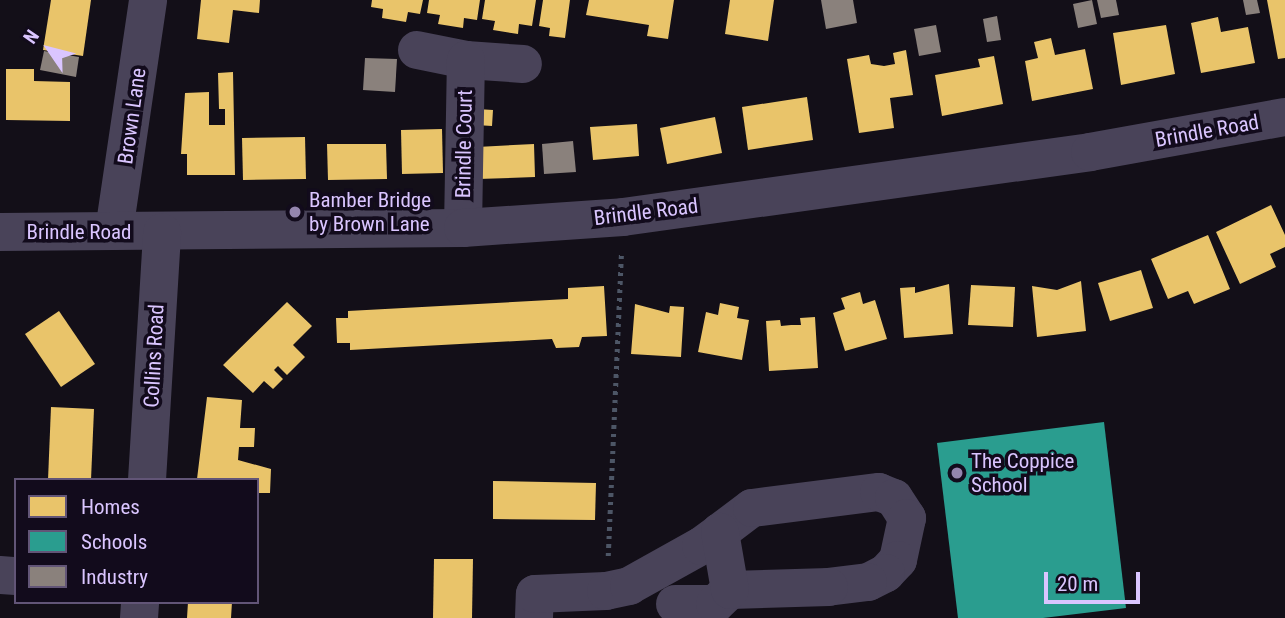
<!DOCTYPE html>
<html>
<head>
<meta charset="utf-8">
<style>
  body { margin:0 }
  #map { position:relative; width:1285px; height:618px; overflow:hidden; background:#130f18; font-family:"Roboto Condensed",sans-serif }
  div>[style] { position:absolute }
  .homes>* { inset:0; background:#e9c46a }
  .schools>* { inset:0; background:#2a9d8f }
  .industry>* { inset:0; background:#8a817c }
  .path>* { height:4.5px; margin-top:-2.25px; transform-origin:0; background:repeating-linear-gradient(90deg,#4d5666 0 3.5px,transparent 0 8.5px) }
  .minor>* { height:38px; margin:-19px; padding:0 19px; transform-origin:19px; border-radius:19px; background:#494359 }
  .dots>* { width:19px; height:19px; translate:-50% -50%; box-sizing:border-box; border:4px solid #120b1c; border-radius:50% }
  span { translate:-50% -50%; white-space:nowrap; text-align:center; line-height:1.15; -webkit-text-stroke:7px #120b1c; paint-order:stroke }
  .street-label { font-size:21px; color:#dac5ff }
  .poi-label { font-size:21px; color:#dac5ff }
  .left { translate:0 -50%; text-align:left }
  .legend { position:absolute; left:14px; top:478px; width:245px; height:126px; box-sizing:border-box; background:#120b1c; border:2px solid #625577; margin:0; padding:9px 12px; list-style:none; font-size:21px; color:#dac5ff }
  .legend li { display:flex; align-items:center; gap:14px; height:35px }
  .legend b { width:35px; border:2px solid #625577 }
  .north { position:absolute; left:14px; top:14px; width:70px; height:70px; -webkit-text-stroke:5px #120b1c; paint-order:stroke; rotate:305deg; font-size:19px; font-weight:700; line-height:28px; text-align:center; color:#dac5ff }
  .north::after { content:''; display:block; margin:auto; width:24px; height:32px; background:#dac5ff; clip-path:polygon(50% 0,100% 100%,50% 72%,0 100%) }
  .scale { position:absolute; left:1044px; top:572px; width:96px; height:32px; box-sizing:border-box; border:4px solid #dac5ff; border-top:0; padding-left:9px; font-size:21px; line-height:24px; white-space:nowrap; color:#dac5ff; -webkit-text-stroke:5px #120b1c; paint-order:stroke }
</style>
</head>
<body>
<div id="map">
  <div class="homes">
    <div style="clip-path:polygon(51px 0,91px 0,83px 56px,43px 50px)"></div>
    <div style="clip-path:polygon(201px 0,260px 0,259px 13px,233px 10px,229px 43px,197px 39px)"></div>
    <div style="clip-path:polygon(372px 0,423px 0,420px 14px,408px 12px,406px 22px,382px 18px,383px 9px,371px 7px)"></div>
    <div style="clip-path:polygon(429px 0,480px 0,477px 20px,464px 18px,463px 28px,438px 24px,440px 15px,427px 13px)"></div>
    <div style="clip-path:polygon(485px 0,536px 0,532px 26px,519px 24px,518px 34px,493px 30px,495px 21px,482px 19px)"></div>
    <div style="clip-path:polygon(543px 0,570px 0,565px 38px,549px 36px,550px 28px,539px 26px)"></div>
    <div style="clip-path:polygon(589px 0,674px 0,668px 39px,647px 36px,649px 25px,586px 15px)"></div>
    <div style="clip-path:polygon(730px 0,774px 0,768px 41px,725px 34px)"></div>
    <div style="clip-path:polygon(1267px 0,1285px 0,1285px 58px,1278px 59px)"></div>
    <div style="clip-path:polygon(1218px 17px,1221px 32px,1248px 27px,1255px 63px,1201px 73px,1191px 23px)"></div>
    <div style="clip-path:polygon(1166px 25px,1175px 74px,1121px 85px,1113px 33px)"></div>
    <div style="clip-path:polygon(1051px 38px,1055px 55px,1085px 49px,1093px 89px,1032px 101px,1025px 61px,1038px 58px,1034px 42px)"></div>
    <div style="clip-path:polygon(906px 50px,913px 95px,890px 98px,894px 128px,859px 133px,847px 59px,869px 55px,871px 64px,884px 66px,895px 64px,893px 53px)"></div>
    <div style="clip-path:polygon(994px 56px,1003px 104px,942px 116px,935px 75px,980px 67px,978px 59px)"></div>
    <div style="clip-path:polygon(6px 69px,34px 69px,34px 81px,70px 82px,70px 121px,6px 120px)"></div>
    <div style="clip-path:polygon(233px 72px,235px 175px,187px 175px,187px 154px,181px 154px,185px 93px,209px 92px,209px 125px,225px 125px,225px 109px,219px 109px,218px 73px)"></div>
    <div style="clip-path:polygon(807px 97px,813px 140px,748px 150px,742px 107px)"></div>
    <div style="clip-path:polygon(477px 109px,493px 110px,492px 126px,476px 125px)"></div>
    <div style="clip-path:polygon(715px 117px,722px 153px,667px 164px,660px 128px)"></div>
    <div style="clip-path:polygon(637px 124px,639px 156px,593px 160px,590px 127px)"></div>
    <div style="clip-path:polygon(442px 129px,443px 173px,402px 174px,401px 130px)"></div>
    <div style="clip-path:polygon(305px 137px,306px 179px,243px 180px,242px 138px)"></div>
    <div style="clip-path:polygon(327px 144px,386px 144px,387px 179px,328px 180px)"></div>
    <div style="clip-path:polygon(534px 144px,535px 177px,478px 179px,477px 147px)"></div>
    <div style="clip-path:polygon(1271px 205px,1285px 235px,1285px 247px,1270px 254px,1276px 267px,1240px 284px,1216px 232px)"></div>
    <div style="clip-path:polygon(1208px 235px,1230px 289px,1194px 304px,1188px 291px,1168px 299px,1151px 259px)"></div>
    <div style="clip-path:polygon(1141px 270px,1153px 308px,1110px 321px,1098px 283px)"></div>
    <div style="clip-path:polygon(1081px 281px,1086px 331px,1037px 337px,1032px 286px,1057px 290px)"></div>
    <div style="clip-path:polygon(949px 284px,953px 334px,904px 338px,900px 288px,915px 287px,915px 293px)"></div>
    <div style="clip-path:polygon(971px 285px,1015px 287px,1013px 327px,968px 325px)"></div>
    <div style="clip-path:polygon(604px 286px,607px 336px,582px 337px,579px 347px,556px 348px,552px 339px,350px 350px,350px 343px,337px 343px,336px 318px,348px 318px,348px 311px,568px 299px,568px 288px)"></div>
    <div style="clip-path:polygon(860px 292px,863px 304px,875px 300px,887px 339px,845px 351px,833px 313px,845px 309px,841px 298px)"></div>
    <div style="clip-path:polygon(287px 302px,312px 326px,293px 345px,305px 357px,287px 375px,278px 366px,274px 370px,283px 379px,273px 389px,264px 381px,253px 393px,223px 365px)"></div>
    <div style="clip-path:polygon(720px 303px,739px 307px,737px 318px,749px 320px,742px 360px,698px 352px,706px 312px,718px 315px)"></div>
    <div style="clip-path:polygon(635px 304px,669px 313px,670px 306px,684px 307px,681px 357px,631px 354px)"></div>
    <div style="clip-path:polygon(59px 311px,95px 364px,61px 387px,25px 334px)"></div>
    <div style="clip-path:polygon(815px 317px,818px 368px,769px 371px,766px 321px,780px 320px,781px 326px,791px 325px,801px 325px,800px 318px)"></div>
    <div style="clip-path:polygon(207px 397px,242px 400px,240px 428px,255px 428px,254px 447px,239px 447px,238px 460px,271px 469px,270px 493px,257px 493px,257px 480px,197px 479px)"></div>
    <div style="clip-path:polygon(51px 407px,94px 409px,91px 480px,48px 480px)"></div>
    <div style="clip-path:polygon(493px 481px,596px 483px,595px 520px,493px 519px)"></div>
    <div style="clip-path:polygon(434px 559px,473px 559px,472px 618px,433px 618px)"></div>
    <div style="clip-path:polygon(188px 602px,232px 602px,231px 618px,187px 618px)"></div>
  </div>
  <div class="schools">
    <div style="clip-path:polygon(1104px 422px,1126px 608px,1043px 618px,958px 618px,937px 443px)"></div>
  </div>
  <div class="industry">
    <div style="clip-path:polygon(821px 0,853px 0,857px 23px,826px 29px)"></div>
    <div style="clip-path:polygon(1092px 0,1097px 24px,1078px 28px,1073px 4px)"></div>
    <div style="clip-path:polygon(1097px 0,1116px 0,1119px 15px,1101px 18px)"></div>
    <div style="clip-path:polygon(1243px 0,1257px 0,1260px 13px,1246px 15px)"></div>
    <div style="clip-path:polygon(997px 16px,1001px 40px,987px 42px,983px 19px)"></div>
    <div style="clip-path:polygon(936px 25px,941px 52px,919px 56px,914px 29px)"></div>
    <div style="clip-path:polygon(44px 51px,79px 57px,76px 77px,40px 70px)"></div>
    <div style="clip-path:polygon(365px 58px,397px 59px,395px 92px,363px 90px)"></div>
    <div style="clip-path:polygon(573px 141px,576px 172px,544px 174px,542px 144px)"></div>
  </div>
  <div class="path">
    <div style="left:608px;top:556px;width:303px;rotate:-87.5deg"></div>
  </div>
  <div class="minor">
    <div style="left:417px;top:50px;width:50px;rotate:11.5deg"></div>
    <div style="left:466px;top:60px;width:57px;rotate:4deg"></div>
    <div style="left:463px;top:228px;width:168px;rotate:-89deg"></div>
    <div style="left:114px;top:231px;width:233px;rotate:-81.6deg"></div>
    <div style="left:0;top:232px;width:463px;rotate:-0.5deg"></div>
    <div style="left:463px;top:228px;width:160px;rotate:-3.9deg"></div>
    <div style="left:623px;top:217px;width:472px;rotate:-7.9deg"></div>
    <div style="left:1090px;top:152px;width:198px;rotate:-10.2deg"></div>
    <div style="left:147px;top:480px;width:248px;rotate:-86.5deg"></div>
    <div style="left:0;top:575px;width:16px;rotate:4deg"></div>
    <div style="left:675px;top:604px;width:40px"></div>
    <div style="left:715px;top:604px;width:21px;rotate:-43deg"></div>
    <div style="left:139px;top:618px;width:16px;rotate:-86deg"></div>
    <div style="left:534px;top:618px;width:24px;rotate:-88deg"></div>
    <div style="left:535px;top:594px;width:71px;rotate:-2.4deg"></div>
    <div style="left:606px;top:591px;width:24px;rotate:-12deg"></div>
    <div style="left:629px;top:586px;width:82px;rotate:-29.1deg"></div>
    <div style="left:701px;top:546px;width:24px;rotate:-36deg"></div>
    <div style="left:720px;top:532px;width:40px;rotate:-37deg"></div>
    <div style="left:752px;top:508px;width:128px;rotate:-7.2deg"></div>
    <div style="left:879px;top:492px;width:16px;rotate:22deg"></div>
    <div style="left:894px;top:498px;width:24px;rotate:57deg"></div>
    <div style="left:907px;top:518px;width:43px;rotate:102.1deg"></div>
    <div style="left:898px;top:560px;width:18px;rotate:133deg"></div>
    <div style="left:886px;top:573px;width:20px;rotate:153deg"></div>
    <div style="left:868px;top:582px;width:39px;rotate:173deg"></div>
    <div style="left:829px;top:587px;width:99px;rotate:178.3deg"></div>
    <div style="left:730px;top:590px;width:59px;rotate:-99.8deg"></div>
  </div>
  <div class="dots">
    <div style="left:295px;top:212px;background:#9485ae"></div>
    <div style="left:957px;top:473px;background:#9485ae"></div>
  </div>
  <div class="street-label">
    <span style="left:132px;top:116px;rotate:-82deg">Brown Lane</span>
    <span style="left:1207px;top:131px;rotate:-10deg">Brindle Road</span>
    <span style="left:464px;top:144px;rotate:-89deg">Brindle Court</span>
    <span style="left:646px;top:212px;rotate:-7deg">Brindle Road</span>
    <span style="left:79px;top:232px">Brindle Road</span>
    <span style="left:154px;top:356px;rotate:-87deg">Collins Road</span>
  </div>
  <div class="poi-label">
    <span class="left" style="left:309px;top:212px">Bamber Bridge<br>by Brown Lane</span>
    <span class="left" style="left:971px;top:473px">The Coppice<br>School</span>
  </div>
  <ul class="legend">
  <li><b style="height:19px;background:#e9c46a"></b>Homes</li>
  <li><b style="height:19px;background:#2a9d8f"></b>Schools</li>
  <li><b style="height:19px;background:#8a817c"></b>Industry</li>
  </ul>
  <div class="north">N</div>
  <div class="scale">20 m</div>
</div>
</body>
</html>
